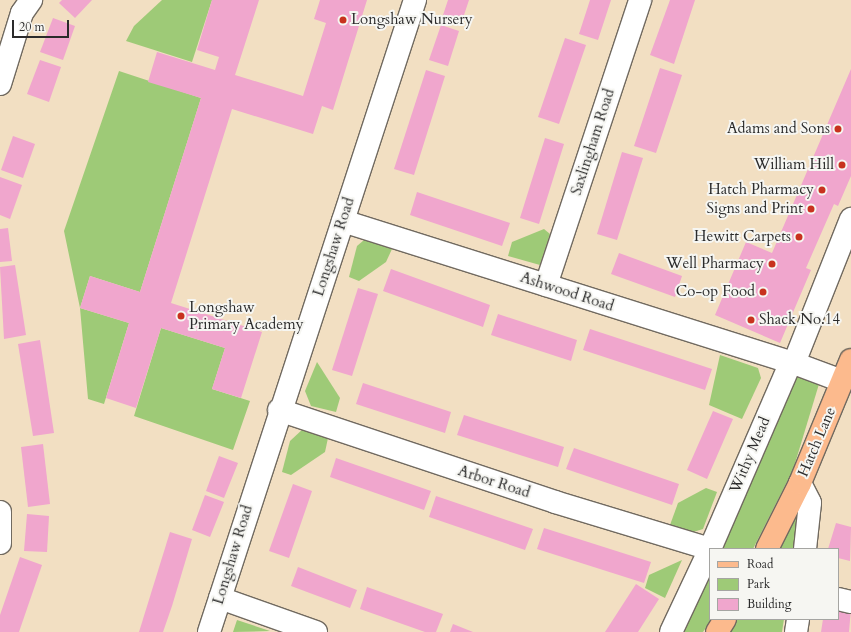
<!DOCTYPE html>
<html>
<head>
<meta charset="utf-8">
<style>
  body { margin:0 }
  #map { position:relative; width:851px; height:632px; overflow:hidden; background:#f2dfc2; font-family:Cardo,serif }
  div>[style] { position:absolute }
  .green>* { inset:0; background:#9eca77 }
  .building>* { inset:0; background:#f0a6cd }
  .roads { filter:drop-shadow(1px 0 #716a60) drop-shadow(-1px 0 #716a60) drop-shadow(0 1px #716a60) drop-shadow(0 -1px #716a60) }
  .minor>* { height:22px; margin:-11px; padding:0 11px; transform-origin:11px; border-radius:11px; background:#fff }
  .major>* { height:22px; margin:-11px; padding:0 11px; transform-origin:11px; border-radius:11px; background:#fcba8d }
  .dots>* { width:11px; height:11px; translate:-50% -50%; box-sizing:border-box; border:2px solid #f6f6f2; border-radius:50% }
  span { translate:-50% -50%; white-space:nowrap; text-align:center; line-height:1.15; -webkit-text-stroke:4px #f6f6f2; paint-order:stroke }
  .poi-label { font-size:15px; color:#2b2b2b }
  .left { translate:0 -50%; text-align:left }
  .right { translate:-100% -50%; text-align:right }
  .street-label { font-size:15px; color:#2b2b2b }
  .legend { position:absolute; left:709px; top:548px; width:130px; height:72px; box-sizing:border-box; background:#f6f6f2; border:1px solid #a5a5a2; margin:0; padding:5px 7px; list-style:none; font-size:12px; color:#2b2b2b }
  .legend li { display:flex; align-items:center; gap:8px; height:20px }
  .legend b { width:20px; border:1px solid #a5a5a2 }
  .scale { position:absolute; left:12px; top:20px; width:57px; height:18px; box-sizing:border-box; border:2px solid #2b2b2b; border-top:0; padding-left:5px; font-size:12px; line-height:14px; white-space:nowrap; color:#2b2b2b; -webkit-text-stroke:3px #f6f6f2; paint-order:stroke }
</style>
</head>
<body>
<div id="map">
  <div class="green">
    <div style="clip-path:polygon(162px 0,212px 0,192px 62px,126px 41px,134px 26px)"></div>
    <div style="clip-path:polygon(119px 71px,201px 98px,140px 292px,90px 276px,80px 308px,129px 323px,104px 404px,88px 399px,80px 308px,64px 231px)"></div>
    <div style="clip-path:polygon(544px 229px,550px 234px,540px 265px,508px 256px,512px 242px)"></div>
    <div style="clip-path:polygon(364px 240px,392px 249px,386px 262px,359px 281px,349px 277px,357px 246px)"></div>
    <div style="clip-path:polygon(161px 328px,225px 348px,212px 389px,250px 401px,233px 450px,134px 416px)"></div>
    <div style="clip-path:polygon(720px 355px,758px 368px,761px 378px,742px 419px,709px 405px)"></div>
    <div style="clip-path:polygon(317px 362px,340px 398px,336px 412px,311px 406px,305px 391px)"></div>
    <div style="clip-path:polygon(796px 376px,819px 384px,793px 470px,753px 549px,720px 549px)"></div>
    <div style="clip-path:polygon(304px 428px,328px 438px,325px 452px,291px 475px,282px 472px,290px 441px)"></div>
    <div style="clip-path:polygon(706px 488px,717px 492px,703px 529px,690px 533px,670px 525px,678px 503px)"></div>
    <div style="clip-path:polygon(799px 507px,797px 549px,776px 549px)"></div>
    <div style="clip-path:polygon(682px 560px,665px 598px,645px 588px,649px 575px)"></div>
    <div style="clip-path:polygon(710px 571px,712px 619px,703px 632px,684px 632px)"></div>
    <div style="clip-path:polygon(737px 619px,784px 619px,782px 632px,730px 632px)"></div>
    <div style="clip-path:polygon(237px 620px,270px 631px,233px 632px)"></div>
  </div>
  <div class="building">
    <div style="clip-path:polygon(62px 0,92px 0,75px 18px,59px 3px)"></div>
    <div style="clip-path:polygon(212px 0,259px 0,235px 75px,303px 96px,326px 23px,314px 19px,320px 0,367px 0,333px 110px,322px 106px,313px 134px,232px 109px,171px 303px,262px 332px,241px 398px,212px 389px,225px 348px,161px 328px,136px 408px,106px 398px,129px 323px,80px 308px,90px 276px,140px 292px,201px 98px,148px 82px,157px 52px,215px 70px,219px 57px,197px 50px)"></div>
    <div style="clip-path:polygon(448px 0,469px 0,462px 21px,443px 15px)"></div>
    <div style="clip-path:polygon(590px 0,611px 0,598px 40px,579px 34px)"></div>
    <div style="clip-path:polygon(670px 0,695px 0,674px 64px,650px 55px)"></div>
    <div style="clip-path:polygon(53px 18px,75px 26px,63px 60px,40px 52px)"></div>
    <div style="clip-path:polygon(441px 25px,459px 31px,448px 66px,429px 60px)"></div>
    <div style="clip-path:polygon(565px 38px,586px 45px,559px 124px,538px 117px)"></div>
    <div style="clip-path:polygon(40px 60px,61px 67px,49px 102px,27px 94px)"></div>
    <div style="clip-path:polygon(660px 68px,682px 75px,656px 153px,634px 146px)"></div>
    <div style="clip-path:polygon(851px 69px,851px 176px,838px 206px,834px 204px,806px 268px,811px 270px,780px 343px,715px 315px,746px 242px,772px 253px)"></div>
    <div style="clip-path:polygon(426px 70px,445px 76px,414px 175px,394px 169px)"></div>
    <div style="clip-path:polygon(13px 136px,35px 144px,23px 178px,1px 170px)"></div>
    <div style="clip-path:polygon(545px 138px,564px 144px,539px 224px,520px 218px)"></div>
    <div style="clip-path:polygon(622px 152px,643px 158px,617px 240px,597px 234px)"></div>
    <div style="clip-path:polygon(0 177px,22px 185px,10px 219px,0 215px)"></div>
    <div style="clip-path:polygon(417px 192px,510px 223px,502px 246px,410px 215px)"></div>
    <div style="clip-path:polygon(8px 228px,12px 261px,0 262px,0 229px)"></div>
    <div style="clip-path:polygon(619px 253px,682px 276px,675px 297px,611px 274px)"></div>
    <div style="clip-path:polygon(15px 265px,26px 335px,4px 339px,0 267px)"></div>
    <div style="clip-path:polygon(391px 269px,490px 305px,483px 327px,383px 291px)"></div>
    <div style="clip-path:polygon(358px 288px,378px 294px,352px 376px,332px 370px)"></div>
    <div style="clip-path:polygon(498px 314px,577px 340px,571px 361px,491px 335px)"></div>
    <div style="clip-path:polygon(590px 329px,712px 369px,705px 390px,583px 350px)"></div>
    <div style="clip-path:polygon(40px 340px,54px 433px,33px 436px,18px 344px)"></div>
    <div style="clip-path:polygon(363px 383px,451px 412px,445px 433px,356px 404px)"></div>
    <div style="clip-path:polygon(713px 411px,733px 419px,707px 479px,687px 470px)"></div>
    <div style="clip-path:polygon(464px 415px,564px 447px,558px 467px,457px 435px)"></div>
    <div style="clip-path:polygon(43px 444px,50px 504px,28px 507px,21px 447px)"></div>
    <div style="clip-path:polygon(574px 448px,679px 484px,672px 505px,566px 469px)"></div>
    <div style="clip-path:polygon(219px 456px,238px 463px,224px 498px,206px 491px)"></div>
    <div style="clip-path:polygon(336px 458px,431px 491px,424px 510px,330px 477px)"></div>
    <div style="clip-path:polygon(293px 484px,312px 491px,289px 558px,269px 551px)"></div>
    <div style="clip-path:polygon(205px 495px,224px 502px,210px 537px,192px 530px)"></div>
    <div style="clip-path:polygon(436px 496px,533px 529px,525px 550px,429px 517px)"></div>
    <div style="clip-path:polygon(27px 514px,49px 516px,47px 552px,24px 551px)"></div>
    <div style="clip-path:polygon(836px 523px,851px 527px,850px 561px,838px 558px,838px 549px,828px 549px)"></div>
    <div style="clip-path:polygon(544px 528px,651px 562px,644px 583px,537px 549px)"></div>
    <div style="clip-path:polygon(170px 532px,192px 539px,172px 606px,163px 632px,139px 632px)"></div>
    <div style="clip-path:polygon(20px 557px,42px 565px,19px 632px,0 632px,0 615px)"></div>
    <div style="clip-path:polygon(298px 567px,357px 590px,350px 608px,291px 586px)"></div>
    <div style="clip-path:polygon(636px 584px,659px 599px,638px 632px,605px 632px)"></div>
    <div style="clip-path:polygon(367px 587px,443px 614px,436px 632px,425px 632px,360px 609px)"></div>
    <div style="clip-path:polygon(838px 607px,851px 609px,849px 632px,821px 632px,823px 619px,838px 619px)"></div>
    <div style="clip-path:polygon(453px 624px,473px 632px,450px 632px)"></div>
  </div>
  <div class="roads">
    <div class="minor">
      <div style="left:0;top:84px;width:74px;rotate:-72.8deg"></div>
      <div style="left:22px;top:13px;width:16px;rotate:-55deg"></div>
      <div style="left:343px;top:221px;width:470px;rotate:17.5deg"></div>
      <div style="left:791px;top:362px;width:54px;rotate:20.4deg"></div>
      <div style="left:546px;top:285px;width:300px;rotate:-71.7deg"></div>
      <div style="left:794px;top:363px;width:155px;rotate:-68.4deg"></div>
      <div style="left:279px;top:410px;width:291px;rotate:18.4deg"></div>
      <div style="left:555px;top:502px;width:162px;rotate:16.9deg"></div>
      <div style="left:800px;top:483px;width:22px;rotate:63deg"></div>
      <div style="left:810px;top:503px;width:46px;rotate:96.2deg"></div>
      <div style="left:0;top:512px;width:31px;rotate:90deg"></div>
      <div style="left:710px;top:549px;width:204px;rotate:-66.6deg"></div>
      <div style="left:220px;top:598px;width:102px;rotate:19.5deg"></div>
      <div style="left:838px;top:599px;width:13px;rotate:13deg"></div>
      <div style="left:209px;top:632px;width:665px;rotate:-71.95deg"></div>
      <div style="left:671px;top:632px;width:92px;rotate:-64.8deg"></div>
      <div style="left:796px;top:632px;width:13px;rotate:-81deg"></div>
    </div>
    <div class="major">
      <div style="left:767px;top:549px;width:74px;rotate:-63.4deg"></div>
      <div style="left:800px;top:483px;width:133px;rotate:-67.5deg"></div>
      <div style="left:717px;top:632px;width:15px;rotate:-58deg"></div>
    </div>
  </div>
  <div class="dots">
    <div style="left:343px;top:20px;background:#c8321e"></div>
    <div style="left:838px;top:129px;background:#c8321e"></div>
    <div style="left:842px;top:165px;background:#c8321e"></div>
    <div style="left:822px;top:190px;background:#c8321e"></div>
    <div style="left:811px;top:209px;background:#c8321e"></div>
    <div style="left:799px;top:237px;background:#c8321e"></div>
    <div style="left:772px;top:264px;background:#c8321e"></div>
    <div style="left:763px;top:292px;background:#c8321e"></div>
    <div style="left:181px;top:316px;background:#c8321e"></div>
    <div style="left:751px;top:320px;background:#c8321e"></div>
  </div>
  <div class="poi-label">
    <span class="left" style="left:351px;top:20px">Longshaw Nursery</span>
    <span class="right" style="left:830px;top:129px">Adams and Sons</span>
    <span class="right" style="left:834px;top:165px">William Hill</span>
    <span class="right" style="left:814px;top:190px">Hatch Pharmacy</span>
    <span class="right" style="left:803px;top:209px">Signs and Print</span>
    <span class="right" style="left:791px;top:237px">Hewitt Carpets</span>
    <span class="right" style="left:764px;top:264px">Well Pharmacy</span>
    <span class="right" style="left:755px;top:292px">Co-op Food</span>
    <span class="left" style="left:189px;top:316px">Longshaw<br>Primary Academy</span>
    <span class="left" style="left:759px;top:320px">Shack No.14</span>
  </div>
  <div class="street-label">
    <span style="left:593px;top:142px;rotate:-72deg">Saxlingham Road</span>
    <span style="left:334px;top:247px;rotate:-72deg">Longshaw Road</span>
    <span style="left:567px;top:292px;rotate:18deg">Ashwood Road</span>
    <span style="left:817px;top:442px;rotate:-67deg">Hatch Lane</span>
    <span style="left:750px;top:455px;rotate:-67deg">Withy Mead</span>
    <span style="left:494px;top:482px;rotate:18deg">Arbor Road</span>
    <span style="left:233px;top:555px;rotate:-73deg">Longshaw Road</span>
  </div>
  <ul class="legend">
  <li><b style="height:5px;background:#fcba8d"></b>Road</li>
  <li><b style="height:11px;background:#9eca77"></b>Park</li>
  <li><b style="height:11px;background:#f0a6cd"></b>Building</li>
  </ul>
  <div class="scale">20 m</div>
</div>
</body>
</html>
